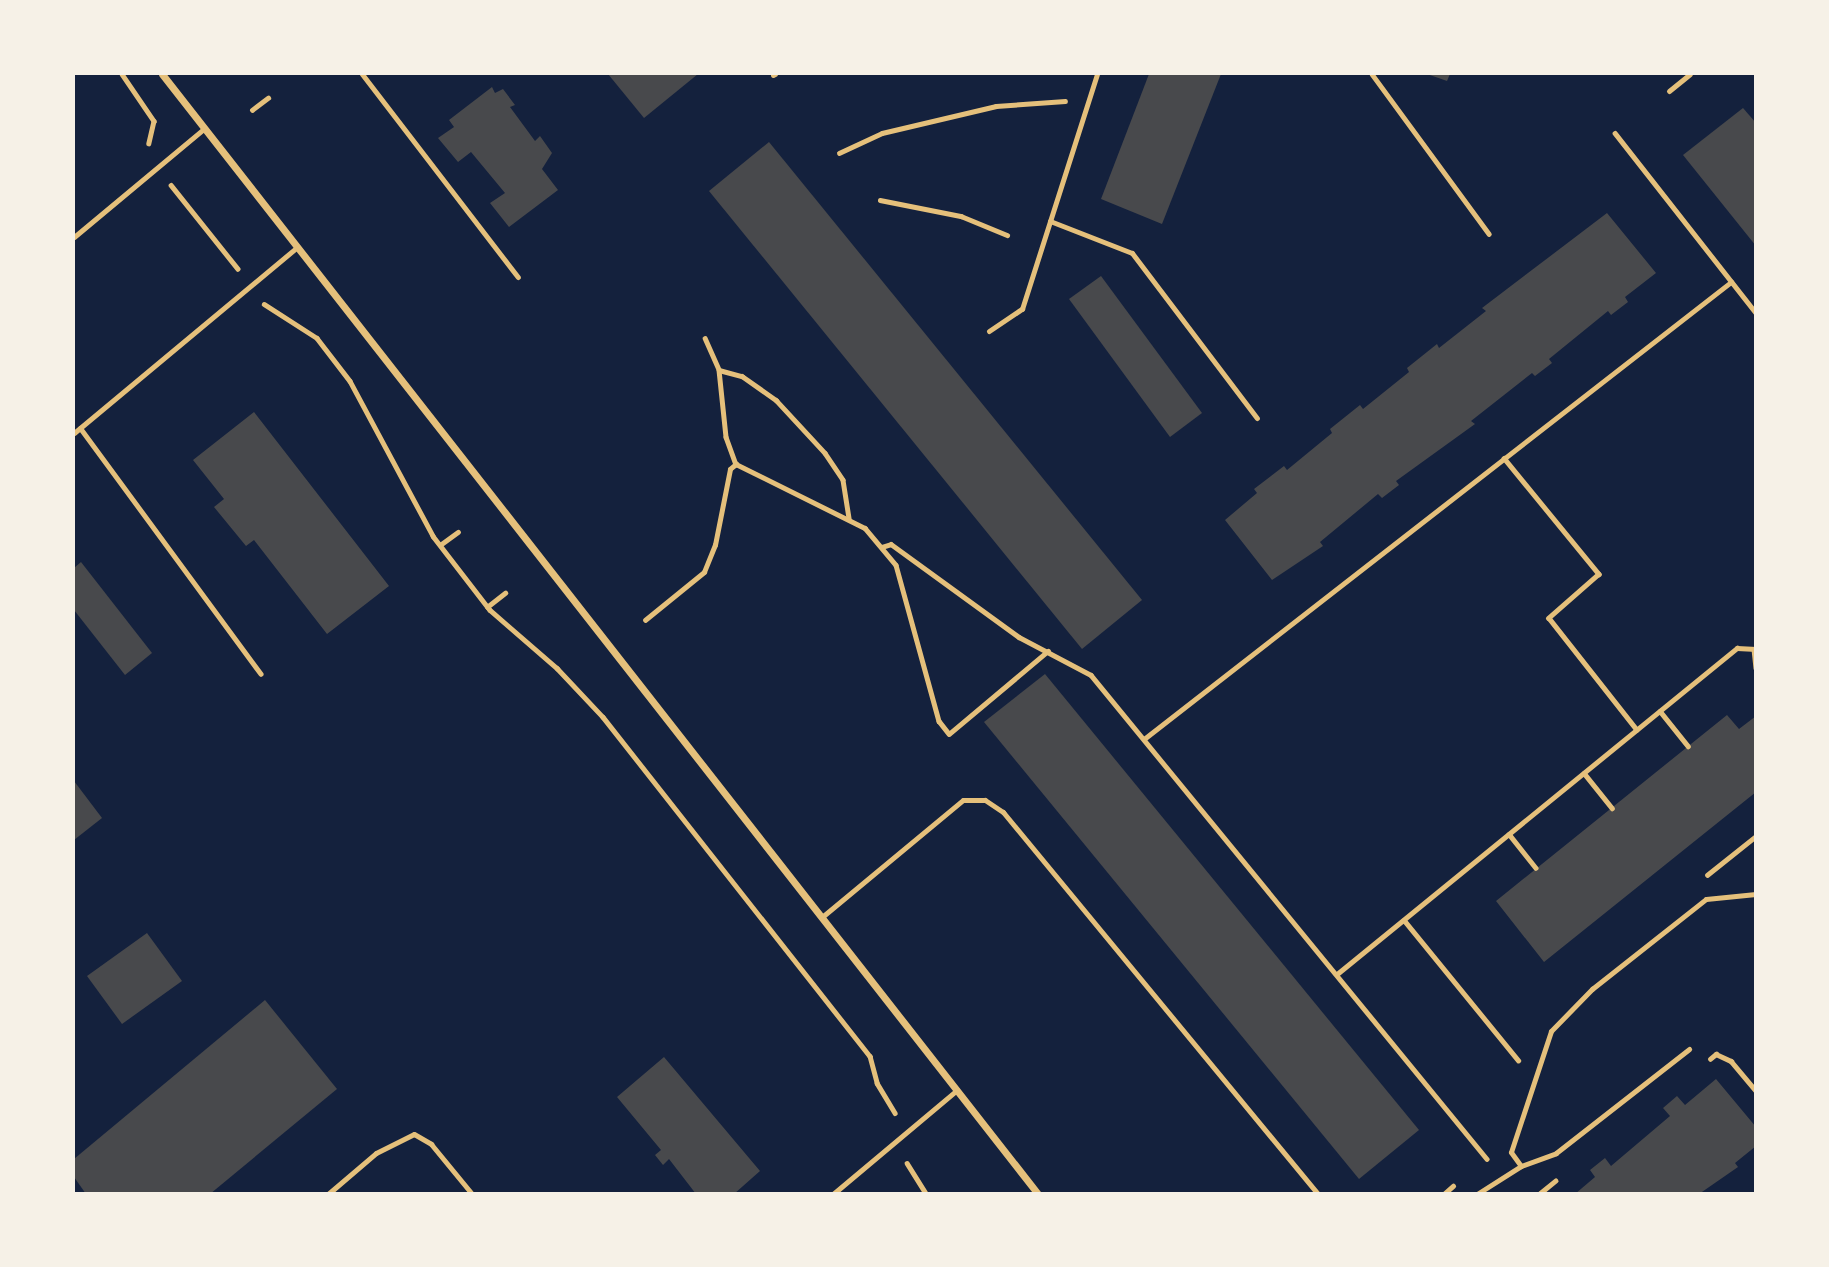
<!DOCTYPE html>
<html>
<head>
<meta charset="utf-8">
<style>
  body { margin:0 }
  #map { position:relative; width:1829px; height:1267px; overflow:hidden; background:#14213d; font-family:Karla,sans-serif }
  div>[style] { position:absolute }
  .building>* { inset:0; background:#48494c }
  .path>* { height:4.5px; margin:-2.25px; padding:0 2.25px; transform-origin:2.25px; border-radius:2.25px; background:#e5c07b }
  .service>* { height:5px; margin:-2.5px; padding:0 2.5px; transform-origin:2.5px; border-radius:2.5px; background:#e5c07b }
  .minor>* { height:7px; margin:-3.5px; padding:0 3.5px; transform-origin:3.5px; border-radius:3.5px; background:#e5c07b }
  span { translate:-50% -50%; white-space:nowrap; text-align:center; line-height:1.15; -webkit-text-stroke:7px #f6f1e7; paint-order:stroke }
  .frame { position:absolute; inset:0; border:75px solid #f6f1e7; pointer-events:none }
</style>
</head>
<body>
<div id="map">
  <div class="building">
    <div style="clip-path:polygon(608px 74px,698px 74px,644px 118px)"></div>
    <div style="clip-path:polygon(1149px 74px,1221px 74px,1162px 224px,1101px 199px)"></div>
    <div style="clip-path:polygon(1427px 74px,1450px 74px,1447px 81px)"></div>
    <div style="clip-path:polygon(492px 87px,495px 93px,503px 89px,515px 105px,510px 107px,535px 141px,540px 136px,552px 153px,542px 169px,558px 190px,509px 227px,490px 203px,505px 193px,471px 152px,458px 162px,438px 138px,454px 127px,449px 120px)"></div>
    <div style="clip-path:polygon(1743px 108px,1756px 123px,1756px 246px,1683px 155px)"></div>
    <div style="clip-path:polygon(769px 142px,1142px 600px,1082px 649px,709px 191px)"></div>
    <div style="clip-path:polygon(1607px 213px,1656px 273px,1625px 297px,1628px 302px,1611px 315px,1608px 311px,1549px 359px,1552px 363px,1535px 376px,1532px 373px,1471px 421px,1475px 424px,1396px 481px,1399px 485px,1382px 498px,1378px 494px,1320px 542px,1323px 546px,1272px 580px,1225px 520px,1257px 493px,1254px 489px,1284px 466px,1287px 470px,1332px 433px,1330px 429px,1360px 405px,1363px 409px,1409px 372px,1407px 368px,1437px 344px,1439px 348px,1486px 311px,1482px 308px)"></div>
    <div style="clip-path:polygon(1101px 276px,1202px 413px,1170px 437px,1069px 299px)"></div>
    <div style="clip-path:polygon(254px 412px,389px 586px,327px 634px,254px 540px,246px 546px,214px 507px,224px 499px,193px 460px)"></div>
    <div style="clip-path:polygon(81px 562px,152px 653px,125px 675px,74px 610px,74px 568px)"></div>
    <div style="clip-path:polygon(1045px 674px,1419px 1130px,1359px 1179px,984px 722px)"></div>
    <div style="clip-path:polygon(1727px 715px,1739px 729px,1756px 716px,1756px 792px,1544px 962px,1496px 901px)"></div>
    <div style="clip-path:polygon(74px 781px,102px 818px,74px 840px)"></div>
    <div style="clip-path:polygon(147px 933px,182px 981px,122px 1024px,87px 976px)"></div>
    <div style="clip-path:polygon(265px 1000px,337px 1089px,210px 1194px,86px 1194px,74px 1177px,74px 1159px)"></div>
    <div style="clip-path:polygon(664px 1057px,760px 1171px,734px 1194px,696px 1194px,669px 1159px,663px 1165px,655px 1155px,661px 1150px,617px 1097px)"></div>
    <div style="clip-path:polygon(1716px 1079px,1756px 1127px,1756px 1146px,1735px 1163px,1738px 1167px,1699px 1194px,1575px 1194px,1595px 1177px,1590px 1170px,1605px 1158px,1611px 1166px,1670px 1116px,1663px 1108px,1677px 1096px,1685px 1105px)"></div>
  </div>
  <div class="path">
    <div style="left:122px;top:74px;width:57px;rotate:55.8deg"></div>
    <div style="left:154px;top:121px;width:23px;rotate:103deg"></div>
    <div style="left:1372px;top:74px;width:198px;rotate:53.8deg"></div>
    <div style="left:252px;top:110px;width:20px;rotate:-37deg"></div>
    <div style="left:1615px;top:133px;width:229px;rotate:51.9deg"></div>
    <div style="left:839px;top:153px;width:47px;rotate:-24.9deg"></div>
    <div style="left:882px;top:133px;width:117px;rotate:-13.3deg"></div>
    <div style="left:996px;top:106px;width:69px;rotate:-4.1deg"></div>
    <div style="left:171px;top:185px;width:107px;rotate:51.4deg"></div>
    <div style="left:880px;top:200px;width:83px;rotate:11.2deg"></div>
    <div style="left:961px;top:216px;width:50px;rotate:22.4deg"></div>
    <div style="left:264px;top:304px;width:63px;rotate:32.7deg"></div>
    <div style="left:317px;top:338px;width:54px;rotate:52.5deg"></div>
    <div style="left:350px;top:381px;width:176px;rotate:61.8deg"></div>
    <div style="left:433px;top:536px;width:93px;rotate:52.4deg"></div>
    <div style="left:490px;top:610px;width:89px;rotate:40.9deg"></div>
    <div style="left:557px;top:668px;width:67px;rotate:46.8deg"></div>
    <div style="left:603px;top:717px;width:432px;rotate:51.8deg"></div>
    <div style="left:870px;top:1056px;width:28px;rotate:75deg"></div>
    <div style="left:877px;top:1083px;width:35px;rotate:59deg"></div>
    <div style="left:705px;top:338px;width:35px;rotate:66deg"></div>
    <div style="left:719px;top:370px;width:24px;rotate:15deg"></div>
    <div style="left:742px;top:376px;width:42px;rotate:35.2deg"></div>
    <div style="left:776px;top:400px;width:72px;rotate:47.2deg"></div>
    <div style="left:825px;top:453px;width:32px;rotate:56deg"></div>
    <div style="left:843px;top:480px;width:39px;rotate:81deg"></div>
    <div style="left:719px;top:370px;width:67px;rotate:84deg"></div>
    <div style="left:726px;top:437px;width:29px;rotate:70deg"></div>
    <div style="left:736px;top:464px;width:144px;rotate:26.4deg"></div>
    <div style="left:865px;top:528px;width:48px;rotate:50deg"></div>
    <div style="left:896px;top:565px;width:162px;rotate:74.6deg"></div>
    <div style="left:939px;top:721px;width:16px;rotate:52deg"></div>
    <div style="left:949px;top:734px;width:129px;rotate:-40deg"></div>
    <div style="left:1504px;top:458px;width:150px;rotate:50.7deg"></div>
    <div style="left:1599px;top:574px;width:67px;rotate:138.7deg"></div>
    <div style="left:1549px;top:618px;width:142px;rotate:51.8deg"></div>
    <div style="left:440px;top:545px;width:22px;rotate:-36deg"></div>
    <div style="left:882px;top:547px;width:9px;rotate:-18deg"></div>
    <div style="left:891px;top:544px;width:158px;rotate:36deg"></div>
    <div style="left:1019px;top:637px;width:81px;rotate:27.8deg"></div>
    <div style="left:1091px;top:675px;width:625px;rotate:50.71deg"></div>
    <div style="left:487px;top:607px;width:23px;rotate:-38deg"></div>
    <div style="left:645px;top:620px;width:76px;rotate:-39.1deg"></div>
    <div style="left:704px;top:572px;width:29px;rotate:-68deg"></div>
    <div style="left:715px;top:545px;width:77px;rotate:-78.8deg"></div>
    <div style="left:730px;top:469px;width:8px;rotate:-40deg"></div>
    <div style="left:1754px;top:649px;width:19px;rotate:84deg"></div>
    <div style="left:1660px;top:711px;width:45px;rotate:51.3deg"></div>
    <div style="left:1144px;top:739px;width:744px;rotate:-37.9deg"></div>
    <div style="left:1584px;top:773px;width:45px;rotate:51.3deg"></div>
    <div style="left:1509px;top:834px;width:43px;rotate:51.5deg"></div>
    <div style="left:1707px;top:875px;width:63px;rotate:-38.5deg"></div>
    <div style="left:1404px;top:920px;width:181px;rotate:50.8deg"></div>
    <div style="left:1337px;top:974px;width:516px;rotate:-39.18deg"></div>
    <div style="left:1737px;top:648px;width:19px;rotate:3deg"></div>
    <div style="left:1710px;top:1059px;width:8px;rotate:-40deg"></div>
    <div style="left:1716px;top:1054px;width:17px;rotate:25deg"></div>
    <div style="left:1731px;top:1061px;width:39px;rotate:50deg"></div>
    <div style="left:907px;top:1163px;width:36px;rotate:58deg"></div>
    <div style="left:1444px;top:1194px;width:12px;rotate:-42deg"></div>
    <div style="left:1539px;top:1194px;width:21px;rotate:-39deg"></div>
  </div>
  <div class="service">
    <div style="left:362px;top:74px;width:256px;rotate:52.5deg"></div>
    <div style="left:773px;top:75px;width:2px;rotate:-27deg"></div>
    <div style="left:1669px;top:91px;width:27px;rotate:-39deg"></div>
    <div style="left:1050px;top:221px;width:88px;rotate:21.3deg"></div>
    <div style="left:1132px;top:253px;width:207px;rotate:52.9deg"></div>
    <div style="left:74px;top:237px;width:170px;rotate:-39.8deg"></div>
    <div style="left:989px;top:331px;width:40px;rotate:-34deg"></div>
    <div style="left:1022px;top:309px;width:247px;rotate:-72.3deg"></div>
    <div style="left:80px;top:428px;width:305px;rotate:53.7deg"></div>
    <div style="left:74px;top:433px;width:290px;rotate:-39.8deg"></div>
    <div style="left:822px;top:917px;width:183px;rotate:-39.7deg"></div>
    <div style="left:963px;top:800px;width:22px"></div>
    <div style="left:985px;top:800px;width:22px;rotate:34deg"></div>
    <div style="left:1003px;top:812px;width:495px;rotate:50.5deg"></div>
    <div style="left:1521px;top:1166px;width:37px;rotate:-20deg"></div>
    <div style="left:1556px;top:1153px;width:169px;rotate:-38deg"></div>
    <div style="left:328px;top:1194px;width:63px;rotate:-40.5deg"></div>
    <div style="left:376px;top:1153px;width:42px;rotate:-26.6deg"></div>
    <div style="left:414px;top:1134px;width:20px;rotate:30deg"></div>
    <div style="left:431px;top:1144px;width:65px;rotate:50.6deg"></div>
    <div style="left:833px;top:1194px;width:162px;rotate:-40deg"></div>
    <div style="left:1477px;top:1194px;width:52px;rotate:-32.5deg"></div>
    <div style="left:1521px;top:1166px;width:17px;rotate:-126deg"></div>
    <div style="left:1511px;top:1152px;width:127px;rotate:-71.7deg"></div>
    <div style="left:1551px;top:1031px;width:59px;rotate:-45.7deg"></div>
    <div style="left:1592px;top:989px;width:145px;rotate:-38.3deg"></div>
    <div style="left:1706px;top:899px;width:50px;rotate:-5.7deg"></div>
  </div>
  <div class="minor">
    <div style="left:162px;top:74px;width:1422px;rotate:51.97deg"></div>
  </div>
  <div class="frame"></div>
</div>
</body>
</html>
